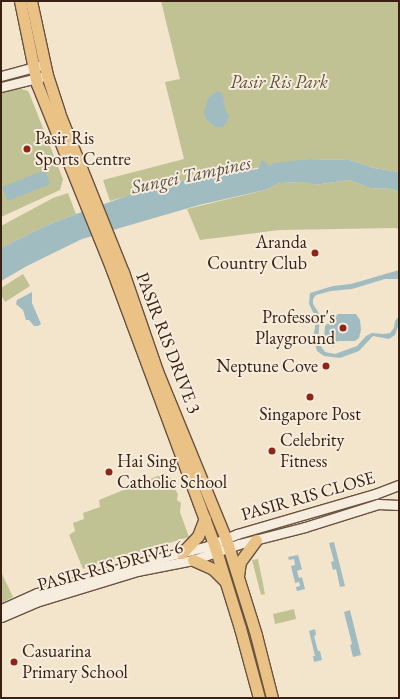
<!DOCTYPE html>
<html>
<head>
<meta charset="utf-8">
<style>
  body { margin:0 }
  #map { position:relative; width:400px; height:699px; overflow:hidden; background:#f3e4cc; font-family:"EB Garamond",serif }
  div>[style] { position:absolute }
  .green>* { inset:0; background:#c1c293 }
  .water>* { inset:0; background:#a0bcc1 }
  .roads { filter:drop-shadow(1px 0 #685140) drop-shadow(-1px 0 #685140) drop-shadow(0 1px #685140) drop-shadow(0 -1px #685140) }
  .minor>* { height:9px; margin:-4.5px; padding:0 4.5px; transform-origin:4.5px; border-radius:4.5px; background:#f7edde }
  .major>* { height:11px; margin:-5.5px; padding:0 5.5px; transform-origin:5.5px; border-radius:5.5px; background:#eac286 }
  .dots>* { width:11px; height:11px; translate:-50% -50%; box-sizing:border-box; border:2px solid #f7edde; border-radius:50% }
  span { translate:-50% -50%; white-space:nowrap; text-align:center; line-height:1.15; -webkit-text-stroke:4px #f7edde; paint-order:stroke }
  .park-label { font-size:18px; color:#625138; font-style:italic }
  .poi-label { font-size:18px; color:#392011 }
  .left { translate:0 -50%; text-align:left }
  .right { translate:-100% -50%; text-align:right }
  .street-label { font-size:18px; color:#392011 }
  .water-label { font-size:19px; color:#584f46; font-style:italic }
  .frame { position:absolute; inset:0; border:2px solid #392011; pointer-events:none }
</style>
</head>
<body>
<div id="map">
  <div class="green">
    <div style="clip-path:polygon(161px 1px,399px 1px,399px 172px,374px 168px,350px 160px,310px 159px,178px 181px,110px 201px,103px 180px,184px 159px,165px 82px,180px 79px)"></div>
    <div style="clip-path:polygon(18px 88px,28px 91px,30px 95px,63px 179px,60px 190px,1px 217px,1px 92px)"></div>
    <div style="clip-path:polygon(349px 180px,370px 188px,393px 189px,399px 193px,399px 229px,395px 228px,279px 230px,200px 240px,187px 209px,265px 190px,280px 183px,304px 182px,314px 185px)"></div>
    <div style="clip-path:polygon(68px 193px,76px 214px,45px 226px,1px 248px,1px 226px,53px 198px)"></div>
    <div style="clip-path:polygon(23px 274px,30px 286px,5px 302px,1px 295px,1px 288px)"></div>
    <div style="clip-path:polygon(165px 473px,174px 481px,174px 488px,178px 494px,177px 500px,181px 503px,180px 512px,189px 537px,83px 569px,69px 535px,75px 531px,73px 523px,84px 519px,83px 513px,100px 507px,99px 500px)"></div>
    <div style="clip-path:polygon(258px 559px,265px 594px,261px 595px,252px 560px)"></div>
    <div style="clip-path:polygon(1px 572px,13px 597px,1px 603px)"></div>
    <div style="clip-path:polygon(294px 609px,296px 619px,275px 624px,273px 614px)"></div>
  </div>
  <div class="water">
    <div style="clip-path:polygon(217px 91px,223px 94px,225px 109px,229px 116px,227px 122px,222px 127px,215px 127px,206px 119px,204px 112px,208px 98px)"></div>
    <div style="clip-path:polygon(310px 159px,350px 160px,374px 168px,399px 172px,399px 193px,393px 189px,370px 188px,349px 180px,314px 185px,304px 182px,280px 183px,265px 190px,199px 205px,82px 239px,27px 266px,1px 281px,1px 248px,45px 226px,76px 214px,138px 192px,178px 181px,258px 169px,262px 160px,270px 166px,274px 163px)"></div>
    <div style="clip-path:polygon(45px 170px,50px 184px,8px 201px,2px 187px)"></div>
    <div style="clip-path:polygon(399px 270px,399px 279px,385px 279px,352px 289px,331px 291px,316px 295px,313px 299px,313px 304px,320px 315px,318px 342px,325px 352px,335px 354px,357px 346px,366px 336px,372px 333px,384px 334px,390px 333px,394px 328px,395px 321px,399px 316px,399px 324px,395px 335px,389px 339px,373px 336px,359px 351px,340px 358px,324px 356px,317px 351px,313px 337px,315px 328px,315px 316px,309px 304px,310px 293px,333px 286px,351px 284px)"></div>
    <div style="clip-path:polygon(32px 292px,32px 303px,41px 324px,38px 326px,34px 326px,29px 320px,26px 320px,23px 310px,16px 304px,17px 300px)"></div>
    <div style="clip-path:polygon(338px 314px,356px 314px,360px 320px,361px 330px,359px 338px,355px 341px,338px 341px,333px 347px,330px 342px,324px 339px,325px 326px)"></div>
    <div style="clip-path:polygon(334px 542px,345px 586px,340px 587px,336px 569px,333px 570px,331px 562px,334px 561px,329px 543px)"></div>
    <div style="clip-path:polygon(298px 555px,302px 569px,297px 571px,299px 578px,302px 577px,305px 589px,297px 591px,296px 587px,300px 586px,299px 582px,295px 583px,291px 566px,295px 565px,294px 559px,289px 560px,288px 557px)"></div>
    <div style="clip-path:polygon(350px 610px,361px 655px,353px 657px,350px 645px,352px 644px,344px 612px)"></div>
    <div style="clip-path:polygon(315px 629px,316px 635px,314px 636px,318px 651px,320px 651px,322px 660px,314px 662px,313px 656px,315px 656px,309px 631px)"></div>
  </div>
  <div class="roads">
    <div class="minor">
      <div style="left:1px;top:76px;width:39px;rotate:-15deg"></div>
      <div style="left:1px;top:87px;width:41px;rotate:-14deg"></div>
      <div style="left:1px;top:609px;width:39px;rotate:-24deg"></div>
      <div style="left:37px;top:593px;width:102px;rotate:-16.5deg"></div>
      <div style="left:135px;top:564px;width:72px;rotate:-13.7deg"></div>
      <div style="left:205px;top:547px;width:35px;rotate:-22deg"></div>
      <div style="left:237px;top:534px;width:144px;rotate:-16.2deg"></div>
      <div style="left:375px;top:494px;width:26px;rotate:-21deg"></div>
      <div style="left:1px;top:617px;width:38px;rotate:-23deg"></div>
      <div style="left:36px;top:602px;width:106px;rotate:-17.1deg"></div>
      <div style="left:137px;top:571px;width:57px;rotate:-11.1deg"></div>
      <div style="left:193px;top:560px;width:49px;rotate:-19.2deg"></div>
      <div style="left:239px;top:544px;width:68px;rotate:-14.4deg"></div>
      <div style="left:305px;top:527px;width:77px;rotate:-17.5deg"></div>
      <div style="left:378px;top:504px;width:21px;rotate:3deg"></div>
    </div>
    <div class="major">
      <div style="left:20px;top:1px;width:85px;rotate:78.4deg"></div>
      <div style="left:37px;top:84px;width:201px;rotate:68deg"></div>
      <div style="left:112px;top:270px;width:292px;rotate:69.6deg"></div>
      <div style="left:214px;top:544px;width:88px;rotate:72.8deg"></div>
      <div style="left:240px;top:628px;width:73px;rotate:74.8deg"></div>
      <div style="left:31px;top:1px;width:76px;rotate:77.8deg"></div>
      <div style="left:47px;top:75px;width:40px;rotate:72deg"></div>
      <div style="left:59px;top:113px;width:171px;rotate:68.1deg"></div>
      <div style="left:123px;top:272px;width:105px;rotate:71deg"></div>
      <div style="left:157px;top:371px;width:182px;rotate:67.7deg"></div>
      <div style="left:226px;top:539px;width:101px;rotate:72.6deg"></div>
      <div style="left:256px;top:635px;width:65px;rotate:75.7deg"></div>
      <div style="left:182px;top:553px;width:23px;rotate:-47deg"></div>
      <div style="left:198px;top:536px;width:19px;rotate:-69deg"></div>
      <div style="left:193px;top:560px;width:22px;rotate:24deg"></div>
      <div style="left:213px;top:569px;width:17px;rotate:45deg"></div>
      <div style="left:238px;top:576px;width:14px;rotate:-82deg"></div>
      <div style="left:240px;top:562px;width:27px;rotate:-54deg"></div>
    </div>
  </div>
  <div class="dots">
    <div style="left:27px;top:149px;background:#8f2418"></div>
    <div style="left:315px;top:253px;background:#8f2418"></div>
    <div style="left:343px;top:328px;background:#8f2418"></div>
    <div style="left:326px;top:366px;background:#8f2418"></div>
    <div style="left:310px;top:397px;background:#8f2418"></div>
    <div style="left:272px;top:451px;background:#8f2418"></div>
    <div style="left:109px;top:472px;background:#8f2418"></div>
    <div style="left:14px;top:662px;background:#8f2418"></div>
  </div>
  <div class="park-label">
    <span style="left:279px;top:82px">Pasir Ris Park</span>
  </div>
  <div class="poi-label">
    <span class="left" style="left:35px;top:149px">Pasir Ris<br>Sports Centre</span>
    <span class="right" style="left:307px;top:253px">Aranda<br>Country Club</span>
    <span class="right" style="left:335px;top:328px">Professor's<br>Playground</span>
    <span class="right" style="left:318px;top:366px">Neptune Cove</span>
    <span style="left:310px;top:414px">Singapore Post</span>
    <span class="left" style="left:280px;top:451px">Celebrity<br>Fitness</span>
    <span class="left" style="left:117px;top:472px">Hai Sing<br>Catholic School</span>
    <span class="left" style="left:22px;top:662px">Casuarina<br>Primary School</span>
  </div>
  <div class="street-label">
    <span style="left:168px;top:343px;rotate:69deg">PASIR RIS DRIVE 3</span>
    <span style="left:308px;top:496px;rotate:-16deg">PASIR RIS CLOSE</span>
    <span style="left:110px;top:566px;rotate:-15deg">PASIR RIS DRIVE 6</span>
  </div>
  <div class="water-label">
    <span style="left:191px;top:175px;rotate:-12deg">Sungei Tampines</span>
  </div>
  <div class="frame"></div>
</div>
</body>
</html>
